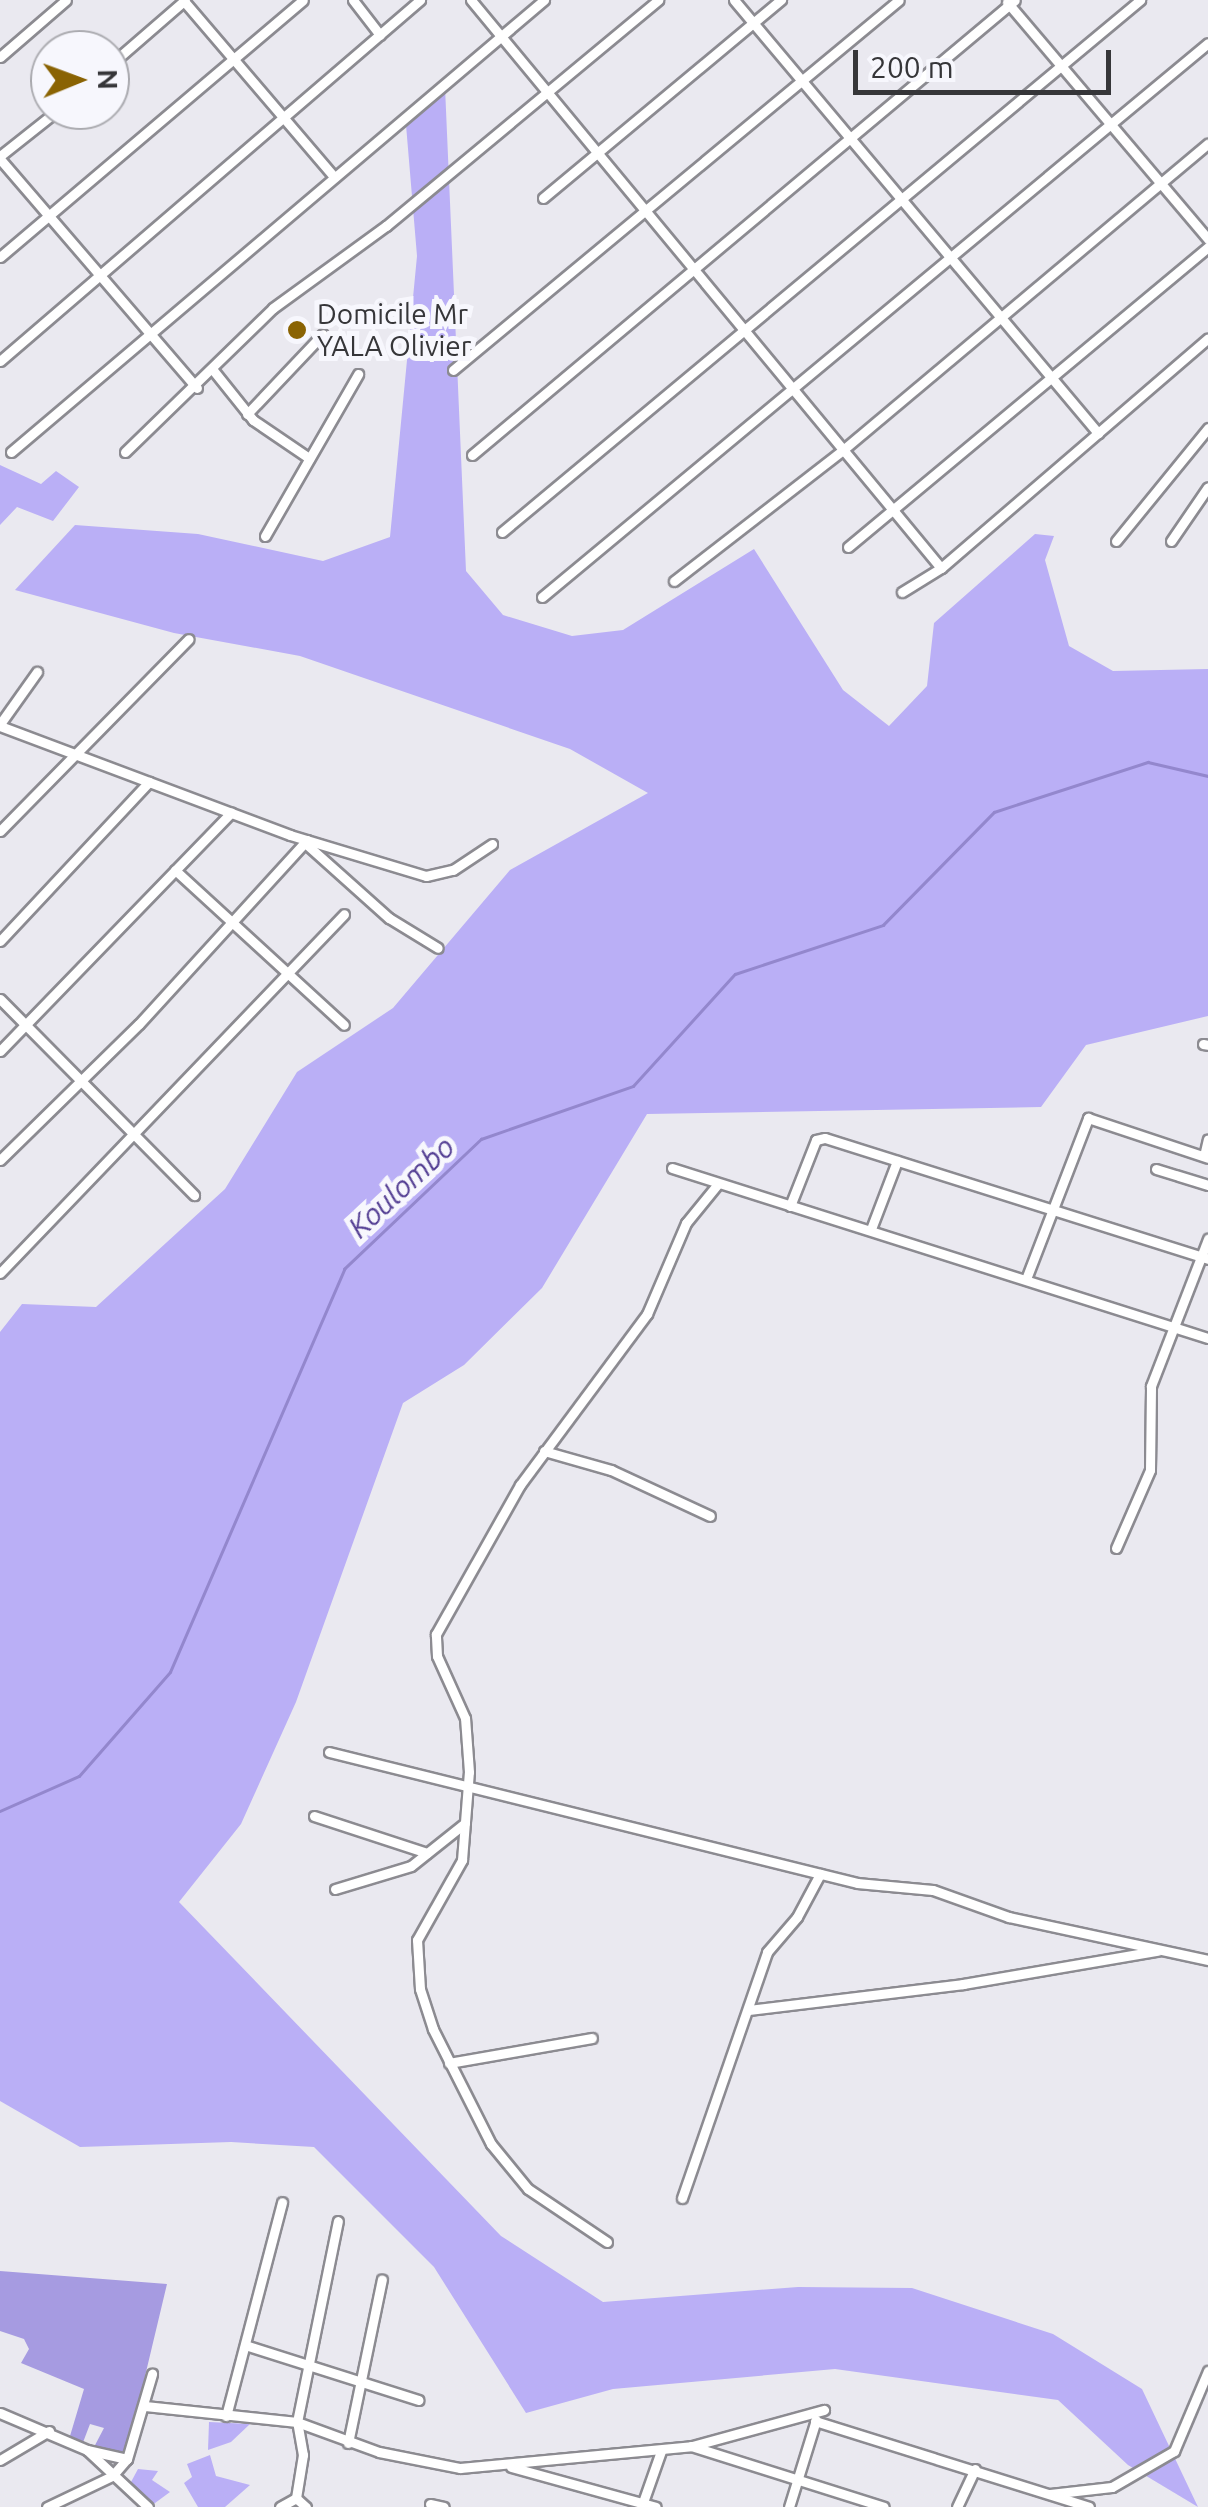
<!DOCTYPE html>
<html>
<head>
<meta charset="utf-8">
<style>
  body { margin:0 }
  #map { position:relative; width:1208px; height:2507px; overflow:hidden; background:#eae9f0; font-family:Ubuntu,sans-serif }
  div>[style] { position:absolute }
  .green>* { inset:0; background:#baaff6 }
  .forest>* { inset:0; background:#a69be1 }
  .stream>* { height:2.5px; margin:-1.25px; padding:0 1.25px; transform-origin:1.25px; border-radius:1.25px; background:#9387cd }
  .roads { filter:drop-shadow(2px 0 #8c8b91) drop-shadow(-2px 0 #8c8b91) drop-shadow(0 2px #8c8b91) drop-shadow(0 -2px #8c8b91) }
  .minor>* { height:9px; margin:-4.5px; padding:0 4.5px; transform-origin:4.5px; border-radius:4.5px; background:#fff }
  .dots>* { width:28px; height:28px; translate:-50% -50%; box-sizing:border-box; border:5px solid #f7f7fd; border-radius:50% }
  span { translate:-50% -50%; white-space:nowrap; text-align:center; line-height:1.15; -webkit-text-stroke:10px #f7f7fd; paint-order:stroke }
  .poi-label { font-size:28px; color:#363639 }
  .left { translate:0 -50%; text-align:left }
  .water-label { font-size:30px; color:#554094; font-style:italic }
  .north { position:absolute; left:30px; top:30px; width:100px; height:100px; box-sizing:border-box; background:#f7f7fd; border:2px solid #aaaaaf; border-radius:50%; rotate:89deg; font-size:28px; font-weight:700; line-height:40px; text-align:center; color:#363639 }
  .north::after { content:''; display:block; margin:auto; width:35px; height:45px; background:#8a6303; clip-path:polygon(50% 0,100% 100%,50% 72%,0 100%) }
  .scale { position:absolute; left:853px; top:50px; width:258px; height:45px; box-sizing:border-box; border:5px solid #363639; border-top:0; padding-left:12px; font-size:30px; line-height:35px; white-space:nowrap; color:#363639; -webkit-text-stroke:8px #f7f7fd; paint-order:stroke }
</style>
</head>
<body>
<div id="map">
  <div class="green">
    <div style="clip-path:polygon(445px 87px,466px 571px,503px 615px,572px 636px,623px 630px,754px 549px,843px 690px,889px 726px,927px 686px,934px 623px,1035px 534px,1054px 536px,1045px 560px,1069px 646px,1113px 671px,1208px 669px,1208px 1016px,1086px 1045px,1041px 1107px,647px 1114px,542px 1288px,464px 1365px,403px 1403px,296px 1702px,241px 1824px,179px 1902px,501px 2236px,603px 2302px,798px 2287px,912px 2288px,1053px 2334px,1142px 2389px,1198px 2507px,1128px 2465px,1058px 2400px,835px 2369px,613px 2389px,526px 2413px,434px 2267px,314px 2147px,231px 2142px,80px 2147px,0 2101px,0 1332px,22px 1304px,96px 1307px,225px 1189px,297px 1072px,393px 1008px,510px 870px,648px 793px,570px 749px,300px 656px,174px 633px,15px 590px,75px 525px,198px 534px,323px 561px,390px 537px,417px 256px,405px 113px)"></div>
    <div style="clip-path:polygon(0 465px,41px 484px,56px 471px,79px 487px,53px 521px,17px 507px,0 525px)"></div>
    <div style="clip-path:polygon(209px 2422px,250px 2424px,231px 2442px,208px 2450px)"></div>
    <div style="clip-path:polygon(210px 2455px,216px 2476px,250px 2485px,225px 2507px,198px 2507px,184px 2483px,192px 2477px,187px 2464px)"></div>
    <div style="clip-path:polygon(138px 2469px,158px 2471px,152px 2480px,170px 2492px,151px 2506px,135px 2493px,131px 2482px)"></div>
  </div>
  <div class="forest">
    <div style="clip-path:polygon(0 2271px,167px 2284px,126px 2456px,93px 2449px,104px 2428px,90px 2424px,82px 2445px,70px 2436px,84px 2389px,21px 2363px,29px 2349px,24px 2339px,0 2331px)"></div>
  </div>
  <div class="stream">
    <div style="left:0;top:1811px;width:86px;rotate:-23.9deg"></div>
    <div style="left:79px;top:1776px;width:138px;rotate:-48.8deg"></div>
    <div style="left:170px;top:1672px;width:439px;rotate:-66.6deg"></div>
    <div style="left:344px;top:1269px;width:189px;rotate:-43.5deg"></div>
    <div style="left:481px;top:1139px;width:161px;rotate:-19.2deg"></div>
    <div style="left:633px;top:1086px;width:151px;rotate:-47.7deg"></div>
    <div style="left:735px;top:974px;width:156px;rotate:-18.3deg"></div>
    <div style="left:883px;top:925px;width:158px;rotate:-45.5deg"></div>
    <div style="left:994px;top:812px;width:162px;rotate:-18deg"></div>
    <div style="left:1148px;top:762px;width:62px;rotate:13.1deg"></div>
  </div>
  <div class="roads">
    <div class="minor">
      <div style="left:183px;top:0;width:233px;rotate:49.5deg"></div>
      <div style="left:353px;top:0;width:44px;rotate:52.4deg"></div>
      <div style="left:471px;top:0;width:737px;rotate:50.39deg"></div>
      <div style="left:734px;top:0;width:566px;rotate:49.95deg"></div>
      <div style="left:1007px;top:2px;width:311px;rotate:49.7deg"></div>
      <div style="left:0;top:57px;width:87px;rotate:-40.8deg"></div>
      <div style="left:110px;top:65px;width:99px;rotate:-40.9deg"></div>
      <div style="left:0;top:156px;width:74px;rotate:-38.4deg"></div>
      <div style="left:0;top:159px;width:302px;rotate:49.3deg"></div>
      <div style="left:543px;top:198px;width:310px;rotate:-39.8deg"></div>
      <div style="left:0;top:257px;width:397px;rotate:-40.3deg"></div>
      <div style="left:0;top:361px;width:554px;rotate:-40.68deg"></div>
      <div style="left:213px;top:370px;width:64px;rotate:51.3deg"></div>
      <div style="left:253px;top:420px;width:68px;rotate:34.2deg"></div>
      <div style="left:453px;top:370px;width:579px;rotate:-39.68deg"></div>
      <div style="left:247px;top:414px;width:110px;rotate:-46.5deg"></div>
      <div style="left:11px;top:452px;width:699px;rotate:-40.3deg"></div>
      <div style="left:125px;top:452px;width:206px;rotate:-44.2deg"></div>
      <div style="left:273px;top:308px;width:140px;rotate:-36deg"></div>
      <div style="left:386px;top:226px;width:354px;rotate:-39.7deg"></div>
      <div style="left:472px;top:455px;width:708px;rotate:-39.96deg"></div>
      <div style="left:502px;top:532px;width:831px;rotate:-39.82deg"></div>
      <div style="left:265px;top:536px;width:187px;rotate:-60.1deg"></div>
      <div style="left:1116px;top:541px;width:146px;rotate:-50.8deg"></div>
      <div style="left:1171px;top:541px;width:65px;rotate:-55.6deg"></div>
      <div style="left:848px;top:547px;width:469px;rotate:-39.8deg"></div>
      <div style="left:674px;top:581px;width:215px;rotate:-37.8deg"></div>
      <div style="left:844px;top:449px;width:475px;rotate:-40deg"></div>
      <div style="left:902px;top:592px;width:46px;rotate:-31.6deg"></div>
      <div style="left:941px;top:568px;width:352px;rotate:-40.7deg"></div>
      <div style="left:542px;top:597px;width:866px;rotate:-39.75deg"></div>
      <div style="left:0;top:724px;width:64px;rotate:-54.6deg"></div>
      <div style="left:0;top:726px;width:310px;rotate:20.6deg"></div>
      <div style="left:290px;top:835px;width:142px;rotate:16.8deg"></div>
      <div style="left:426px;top:876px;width:28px;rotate:-13deg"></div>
      <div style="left:453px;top:870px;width:47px;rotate:-33.7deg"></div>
      <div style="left:0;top:831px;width:269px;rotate:-45.5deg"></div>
      <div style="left:305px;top:843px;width:113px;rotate:41.8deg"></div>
      <div style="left:389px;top:918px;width:57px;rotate:31.5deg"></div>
      <div style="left:175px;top:870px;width:229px;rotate:42.5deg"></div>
      <div style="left:0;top:941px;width:218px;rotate:-46.9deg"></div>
      <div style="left:0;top:999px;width:276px;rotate:45.3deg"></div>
      <div style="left:1203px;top:1044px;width:5px;rotate:11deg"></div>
      <div style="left:0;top:1051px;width:332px;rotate:-45.9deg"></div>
      <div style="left:1204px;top:1156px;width:17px;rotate:-77deg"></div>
      <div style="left:0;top:1160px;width:194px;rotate:-44.4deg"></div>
      <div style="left:139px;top:1024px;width:249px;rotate:-47.6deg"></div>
      <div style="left:672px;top:1168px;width:562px;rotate:17.6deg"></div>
      <div style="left:1156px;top:1169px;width:54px;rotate:17.1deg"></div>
      <div style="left:790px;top:1206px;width:71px;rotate:-68.5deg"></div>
      <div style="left:816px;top:1140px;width:9px;rotate:-13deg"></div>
      <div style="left:825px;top:1138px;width:402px;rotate:17.5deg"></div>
      <div style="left:871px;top:1229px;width:73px;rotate:-69.1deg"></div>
      <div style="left:0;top:1273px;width:497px;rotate:-46.2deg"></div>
      <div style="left:1026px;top:1279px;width:173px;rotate:-68.9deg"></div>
      <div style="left:1088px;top:1118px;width:126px;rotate:18.4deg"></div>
      <div style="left:544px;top:1451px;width:70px;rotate:15.8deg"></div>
      <div style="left:611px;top:1470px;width:109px;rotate:24.9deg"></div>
      <div style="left:1116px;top:1548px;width:85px;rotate:-66.4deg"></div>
      <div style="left:1150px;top:1470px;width:84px;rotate:-89.3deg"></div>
      <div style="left:1151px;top:1386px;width:158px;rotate:-68.8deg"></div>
      <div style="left:329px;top:1752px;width:544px;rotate:13.93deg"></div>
      <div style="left:857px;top:1883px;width:76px;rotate:5.3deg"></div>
      <div style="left:933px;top:1890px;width:81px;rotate:19.6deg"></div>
      <div style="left:1009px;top:1917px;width:204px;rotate:12.2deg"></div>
      <div style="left:314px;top:1816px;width:119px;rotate:18.1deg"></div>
      <div style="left:335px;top:1889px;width:79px;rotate:-16.8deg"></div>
      <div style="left:411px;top:1866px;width:69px;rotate:-38.5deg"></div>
      <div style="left:749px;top:2010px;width:216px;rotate:-6.9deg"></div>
      <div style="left:963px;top:1984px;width:197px;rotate:-9.7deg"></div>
      <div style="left:449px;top:2063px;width:145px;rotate:-9.9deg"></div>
      <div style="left:682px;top:2198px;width:260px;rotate:-70.9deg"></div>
      <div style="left:767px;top:1952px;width:46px;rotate:-49.4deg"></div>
      <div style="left:797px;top:1917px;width:49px;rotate:-61.9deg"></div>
      <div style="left:607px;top:2242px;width:95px;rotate:-146.1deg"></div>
      <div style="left:528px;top:2189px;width:58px;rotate:-129.4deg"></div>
      <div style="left:491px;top:2144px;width:129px;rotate:-116.8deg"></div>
      <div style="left:433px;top:2029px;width:42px;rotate:-108deg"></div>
      <div style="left:420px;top:1989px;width:49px;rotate:-93.5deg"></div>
      <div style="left:417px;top:1940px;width:92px;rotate:-60.6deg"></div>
      <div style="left:462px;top:1860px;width:88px;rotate:-85.5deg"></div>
      <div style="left:469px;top:1772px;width:54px;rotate:-94.2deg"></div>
      <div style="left:465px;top:1718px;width:68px;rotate:-114.3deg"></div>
      <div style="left:437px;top:1656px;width:22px;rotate:-93deg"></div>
      <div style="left:436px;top:1634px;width:171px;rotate:-60.6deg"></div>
      <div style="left:520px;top:1485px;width:213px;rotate:-53.4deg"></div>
      <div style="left:647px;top:1314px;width:99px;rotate:-66.8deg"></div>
      <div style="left:686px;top:1223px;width:49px;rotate:-50.8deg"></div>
      <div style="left:245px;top:2345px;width:182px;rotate:17.6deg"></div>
      <div style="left:145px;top:2406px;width:153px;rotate:6deg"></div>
      <div style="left:297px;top:2422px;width:87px;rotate:20.1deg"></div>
      <div style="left:379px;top:2452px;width:83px;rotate:11.2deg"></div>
      <div style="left:460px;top:2468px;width:232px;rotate:-5.4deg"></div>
      <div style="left:691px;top:2446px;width:202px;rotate:17.5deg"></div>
      <div style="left:0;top:2413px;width:95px;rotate:23deg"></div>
      <div style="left:87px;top:2450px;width:41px;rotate:12.7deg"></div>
      <div style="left:226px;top:2416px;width:221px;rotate:-75.3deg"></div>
      <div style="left:815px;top:2421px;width:287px;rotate:17.4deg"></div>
      <div style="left:348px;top:2443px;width:167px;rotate:-78.3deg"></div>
      <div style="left:692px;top:2446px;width:137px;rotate:-15.3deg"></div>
      <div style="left:88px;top:2451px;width:82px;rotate:43deg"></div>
      <div style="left:0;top:2460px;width:57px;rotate:-30.6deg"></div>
      <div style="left:511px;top:2467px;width:150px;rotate:15.4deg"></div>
      <div style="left:1050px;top:2494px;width:62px;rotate:-6.4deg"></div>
      <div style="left:1112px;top:2487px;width:72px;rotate:-30.1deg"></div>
      <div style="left:1174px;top:2451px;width:87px;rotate:-67deg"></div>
      <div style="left:430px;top:2504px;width:14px;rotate:12deg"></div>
      <div style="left:642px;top:2505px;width:57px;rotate:-70.6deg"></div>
      <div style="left:47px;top:2507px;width:72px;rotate:-25.5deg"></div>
      <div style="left:112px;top:2476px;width:23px;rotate:-49deg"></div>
      <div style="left:127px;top:2459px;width:89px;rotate:-73.6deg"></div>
      <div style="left:280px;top:2507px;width:18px;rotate:-29deg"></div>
      <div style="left:306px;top:2507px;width:13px;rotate:-138deg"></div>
      <div style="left:296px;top:2498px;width:44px;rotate:-80.8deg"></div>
      <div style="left:303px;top:2455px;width:34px;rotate:-100deg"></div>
      <div style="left:297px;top:2422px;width:205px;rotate:-78.5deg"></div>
      <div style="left:789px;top:2507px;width:91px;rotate:-72.8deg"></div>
      <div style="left:957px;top:2507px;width:42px;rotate:-64.7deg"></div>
    </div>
  </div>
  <div class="dots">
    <div style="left:297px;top:330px;background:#8a6303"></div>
  </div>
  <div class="poi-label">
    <span class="left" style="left:317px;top:330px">Domicile Mr<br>YALA Olivier</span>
  </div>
  <div class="water-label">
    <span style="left:401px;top:1187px;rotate:-43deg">Koulombo</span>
  </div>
  <div class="north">N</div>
  <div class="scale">200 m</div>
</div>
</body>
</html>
